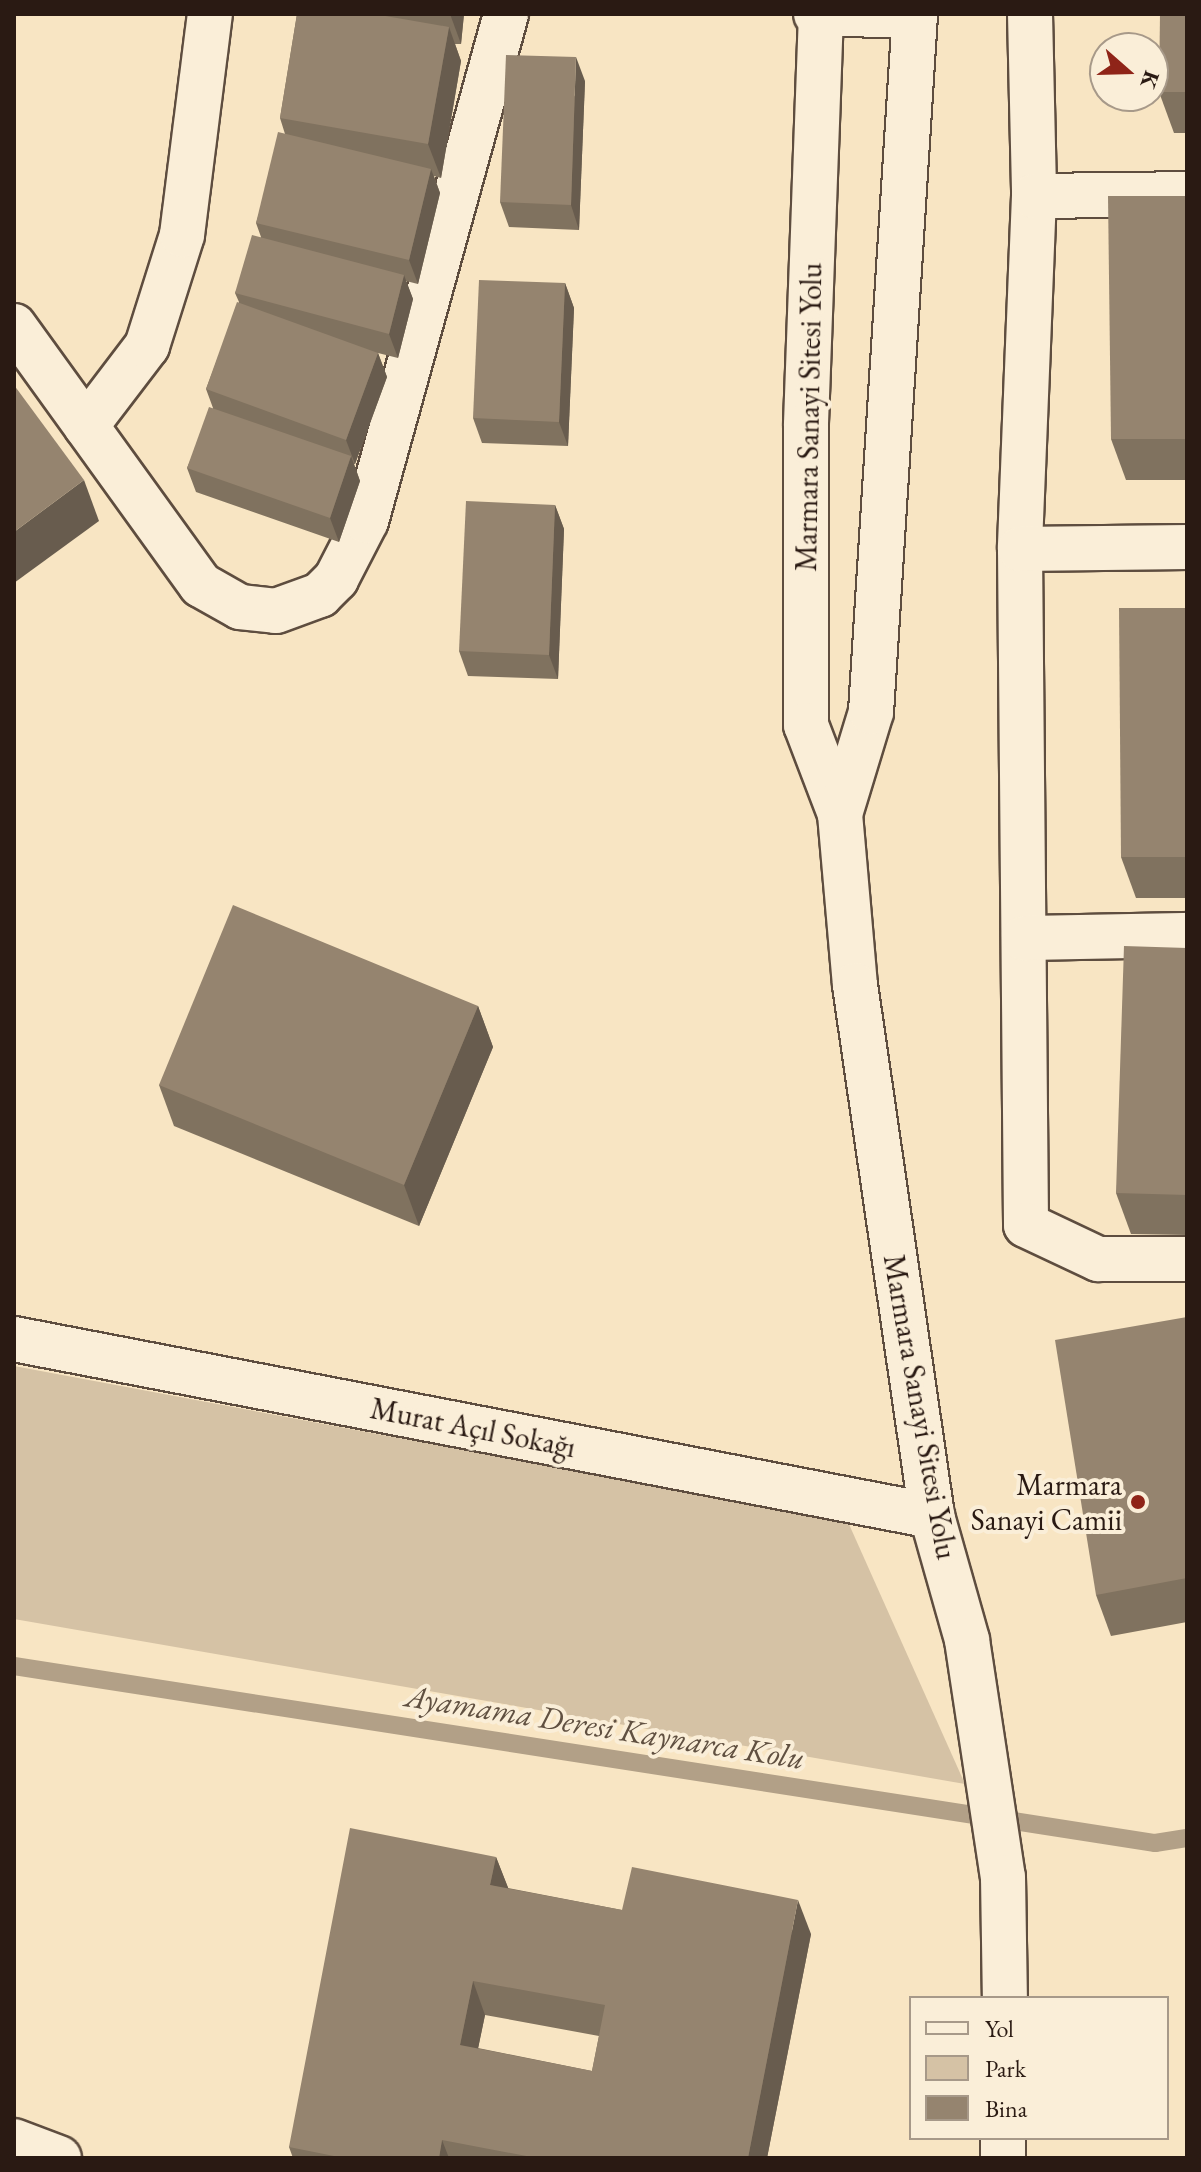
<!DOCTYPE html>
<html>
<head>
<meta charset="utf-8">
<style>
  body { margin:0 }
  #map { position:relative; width:1201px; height:2172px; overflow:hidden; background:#f8e5c3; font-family:"EB Garamond",serif }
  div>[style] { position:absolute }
  .green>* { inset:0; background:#d5c2a5 }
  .stream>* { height:18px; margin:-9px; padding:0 9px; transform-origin:9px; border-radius:9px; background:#b2a087 }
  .roads { filter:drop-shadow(2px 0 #5e4d3f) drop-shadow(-2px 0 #5e4d3f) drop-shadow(0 2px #5e4d3f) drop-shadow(0 -2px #5e4d3f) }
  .minor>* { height:44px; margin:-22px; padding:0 22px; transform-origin:22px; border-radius:22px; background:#faeed8 }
  .wall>* { inset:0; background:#80725f }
  .shaded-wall>* { inset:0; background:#685c4e }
  .building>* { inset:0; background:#95846f }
  .dots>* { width:22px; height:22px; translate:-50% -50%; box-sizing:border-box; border:4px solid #faeed8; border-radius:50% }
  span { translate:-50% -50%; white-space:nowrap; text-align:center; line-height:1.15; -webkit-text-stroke:8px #faeed8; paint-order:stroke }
  .street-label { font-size:30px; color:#2a1a13 }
  .poi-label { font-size:30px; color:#2a1a13 }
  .right { translate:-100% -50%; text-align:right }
  .water-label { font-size:32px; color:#605041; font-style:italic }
  .frame { position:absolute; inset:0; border:16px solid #2a1a13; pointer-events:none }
  .legend { position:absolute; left:909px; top:1996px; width:260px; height:144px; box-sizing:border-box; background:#faeed8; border:2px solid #a79989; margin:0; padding:10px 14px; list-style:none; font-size:24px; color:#2a1a13 }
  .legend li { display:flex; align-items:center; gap:16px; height:40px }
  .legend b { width:40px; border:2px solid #a79989 }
  .north { position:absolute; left:1089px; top:32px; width:80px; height:80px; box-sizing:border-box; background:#faeed8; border:2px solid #a79989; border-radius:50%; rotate:110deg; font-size:22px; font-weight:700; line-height:32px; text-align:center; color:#2a1a13 }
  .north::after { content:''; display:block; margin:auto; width:28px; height:36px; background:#8f2418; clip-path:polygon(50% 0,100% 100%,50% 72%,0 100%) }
</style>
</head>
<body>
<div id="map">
  <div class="green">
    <div style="clip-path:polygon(14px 1366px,848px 1522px,965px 1784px,14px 1619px)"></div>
  </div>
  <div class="stream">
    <div style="left:14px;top:1666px;width:1155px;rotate:8.82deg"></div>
    <div style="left:1155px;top:1843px;width:32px;rotate:-9deg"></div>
  </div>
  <div class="roads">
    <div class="minor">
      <div style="left:816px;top:14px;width:99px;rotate:0.6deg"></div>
      <div style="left:821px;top:14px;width:412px;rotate:92.1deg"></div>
      <div style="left:806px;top:426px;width:299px;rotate:90deg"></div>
      <div style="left:806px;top:725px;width:95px;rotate:69.1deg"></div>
      <div style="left:840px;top:814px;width:172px;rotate:85deg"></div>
      <div style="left:855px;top:985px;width:537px;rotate:81.75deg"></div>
      <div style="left:932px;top:1516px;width:129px;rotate:74.2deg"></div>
      <div style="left:967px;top:1640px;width:240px;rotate:81.4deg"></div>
      <div style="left:1003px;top:1877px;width:121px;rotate:89.1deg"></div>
      <div style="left:1030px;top:14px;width:182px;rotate:88.7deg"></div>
      <div style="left:1034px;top:196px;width:353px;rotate:92.3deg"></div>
      <div style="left:1020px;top:549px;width:676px;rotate:89.49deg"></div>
      <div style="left:1026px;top:1225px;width:80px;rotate:25.3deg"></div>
      <div style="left:1098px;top:1259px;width:89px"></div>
      <div style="left:1034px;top:196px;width:153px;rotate:-0.7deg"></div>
      <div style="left:14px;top:326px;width:319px;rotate:54.2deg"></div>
      <div style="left:201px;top:585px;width:45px;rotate:29.4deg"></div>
      <div style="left:240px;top:607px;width:36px;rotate:6deg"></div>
      <div style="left:276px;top:611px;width:47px;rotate:-20deg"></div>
      <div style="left:320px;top:595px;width:23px;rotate:-45deg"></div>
      <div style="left:336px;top:579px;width:65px;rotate:-62.7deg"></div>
      <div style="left:366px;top:521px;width:526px;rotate:-74.56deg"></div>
      <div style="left:86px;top:426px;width:101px;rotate:-52.7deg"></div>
      <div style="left:147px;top:346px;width:116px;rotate:-72.5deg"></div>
      <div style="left:182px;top:235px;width:223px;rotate:-82.8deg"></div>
      <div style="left:1020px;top:549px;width:167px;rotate:-0.7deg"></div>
      <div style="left:840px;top:814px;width:107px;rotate:-73.1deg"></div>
      <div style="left:871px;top:712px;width:699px;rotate:-86.39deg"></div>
      <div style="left:1024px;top:938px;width:163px;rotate:-1.1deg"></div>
      <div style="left:14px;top:1339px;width:935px;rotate:10.91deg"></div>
      <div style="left:14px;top:2141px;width:48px;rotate:20.7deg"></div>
      <div style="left:1003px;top:2158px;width:20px;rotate:-90deg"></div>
    </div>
  </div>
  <div class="wall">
    <div style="clip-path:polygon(297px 14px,464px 14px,461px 44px,455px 44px,461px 61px,441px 178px,434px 176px,440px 193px,418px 284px,406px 281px,413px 299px,398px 358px,378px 353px,387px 377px,355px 464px,354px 464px,360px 481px,339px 542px,196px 492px,187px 468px,213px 408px,206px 389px,239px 302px,235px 293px,261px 237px,256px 223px,285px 134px,280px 118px)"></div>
    <div style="clip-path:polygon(1187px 14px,1187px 133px,1174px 133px,1159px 92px)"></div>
    <div style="clip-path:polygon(585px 81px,579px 230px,509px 227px,500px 202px)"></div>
    <div style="clip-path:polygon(1187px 196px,1187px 480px,1126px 480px,1111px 439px)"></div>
    <div style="clip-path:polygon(565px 283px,574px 308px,568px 446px,482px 443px,473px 418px)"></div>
    <div style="clip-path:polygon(555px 505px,564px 529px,558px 679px,468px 676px,459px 651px)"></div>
    <div style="clip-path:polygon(1187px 608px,1187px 898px,1136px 898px,1121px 857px)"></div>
    <div style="clip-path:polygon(1187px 948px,1187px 1235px,1131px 1234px,1116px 1193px)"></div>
    <div style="clip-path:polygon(478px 1006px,493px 1047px,419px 1226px,174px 1126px,159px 1085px)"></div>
    <div style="clip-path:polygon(1187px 1317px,1187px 1622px,1111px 1636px,1096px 1595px)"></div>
    <div style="clip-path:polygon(evenodd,496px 1857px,508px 1888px,622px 1910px,811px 1934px,767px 2158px,293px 2158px,289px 2147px,496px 1857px,485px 2015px,599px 2036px,592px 2071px,478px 2048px,485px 2015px)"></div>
  </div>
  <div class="shaded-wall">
    <div style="clip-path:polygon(450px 14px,464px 14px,461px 44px)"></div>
    <div style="clip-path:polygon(449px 27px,461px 61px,441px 178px,428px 144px)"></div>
    <div style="clip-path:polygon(576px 57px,585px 81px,579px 230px,571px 205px)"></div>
    <div style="clip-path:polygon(431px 169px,440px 193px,418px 284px,409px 260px)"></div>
    <div style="clip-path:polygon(404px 275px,413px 299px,398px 358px,389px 334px)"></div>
    <div style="clip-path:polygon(565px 283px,574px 308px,568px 446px,559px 422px)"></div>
    <div style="clip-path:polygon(378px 353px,387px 377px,355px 464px,346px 440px)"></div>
    <div style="clip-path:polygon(351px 456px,360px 481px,339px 542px,330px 518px)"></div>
    <div style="clip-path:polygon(84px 480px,99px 521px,14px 583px,14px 532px)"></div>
    <div style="clip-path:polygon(555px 505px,564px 529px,558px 679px,549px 655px)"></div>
    <div style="clip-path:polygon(478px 1006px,493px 1047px,419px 1226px,404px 1185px)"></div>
    <div style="clip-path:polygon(496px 1857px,509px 1890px,490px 1885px)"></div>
    <div style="clip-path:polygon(798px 1900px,811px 1934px,767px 2158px,748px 2158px)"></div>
    <div style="clip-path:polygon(473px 1981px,485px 2015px,472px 2078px,460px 2045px)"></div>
    <div style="clip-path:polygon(442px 2140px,449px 2158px,439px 2158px)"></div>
  </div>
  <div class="building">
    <div style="clip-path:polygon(297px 14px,374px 14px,449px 27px,428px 144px,280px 118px)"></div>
    <div style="clip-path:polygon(1160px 14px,1187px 14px,1187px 92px,1159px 92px)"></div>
    <div style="clip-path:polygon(506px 55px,576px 57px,571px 205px,500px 202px)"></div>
    <div style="clip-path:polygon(278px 132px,431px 169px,409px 260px,256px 223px)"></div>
    <div style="clip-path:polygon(1108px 196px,1187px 196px,1187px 439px,1111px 439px)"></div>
    <div style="clip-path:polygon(252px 235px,404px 275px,389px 334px,235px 293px)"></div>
    <div style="clip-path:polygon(479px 280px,565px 283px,559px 422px,473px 418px)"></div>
    <div style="clip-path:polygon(237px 302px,378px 353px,346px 440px,206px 389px)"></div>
    <div style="clip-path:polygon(14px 385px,84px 480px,14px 532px)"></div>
    <div style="clip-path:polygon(209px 407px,351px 456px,330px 518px,187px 468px)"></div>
    <div style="clip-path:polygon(466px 501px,555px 505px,549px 655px,459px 651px)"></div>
    <div style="clip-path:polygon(1119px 608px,1187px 608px,1187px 857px,1121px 857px)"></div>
    <div style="clip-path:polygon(233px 905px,478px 1006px,404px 1185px,159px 1085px)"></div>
    <div style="clip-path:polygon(1124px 946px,1187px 948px,1187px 1195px,1116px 1193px)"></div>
    <div style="clip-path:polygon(1187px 1317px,1187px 1578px,1096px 1595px,1055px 1340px)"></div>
    <div style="clip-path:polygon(evenodd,350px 1828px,496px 1857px,490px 1885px,622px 1910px,632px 1867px,798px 1900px,748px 2158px,537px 2158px,442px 2140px,439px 2158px,344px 2158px,289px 2147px,350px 1828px,473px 1981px,605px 2005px,592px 2071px,460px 2045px,473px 1981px)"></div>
  </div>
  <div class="dots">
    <div style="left:1138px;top:1502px;background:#8f2418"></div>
  </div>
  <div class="street-label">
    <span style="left:809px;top:417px;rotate:-89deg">Marmara Sanayi Sitesi Yolu</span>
    <span style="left:920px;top:1407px;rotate:80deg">Marmara Sanayi Sitesi Yolu</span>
    <span style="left:473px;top:1428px;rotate:11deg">Murat Açıl Sokağı</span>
  </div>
  <div class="poi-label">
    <span class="right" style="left:1122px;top:1502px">Marmara<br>Sanayi Camii</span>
  </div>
  <div class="water-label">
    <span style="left:605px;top:1727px;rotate:9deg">Ayamama Deresi Kaynarca Kolu</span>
  </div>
  <div class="frame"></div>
  <ul class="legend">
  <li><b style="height:10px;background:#faeed8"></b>Yol</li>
  <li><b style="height:22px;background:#d5c2a5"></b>Park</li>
  <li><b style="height:22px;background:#95846f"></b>Bina</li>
  </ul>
  <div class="north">K</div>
</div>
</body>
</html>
